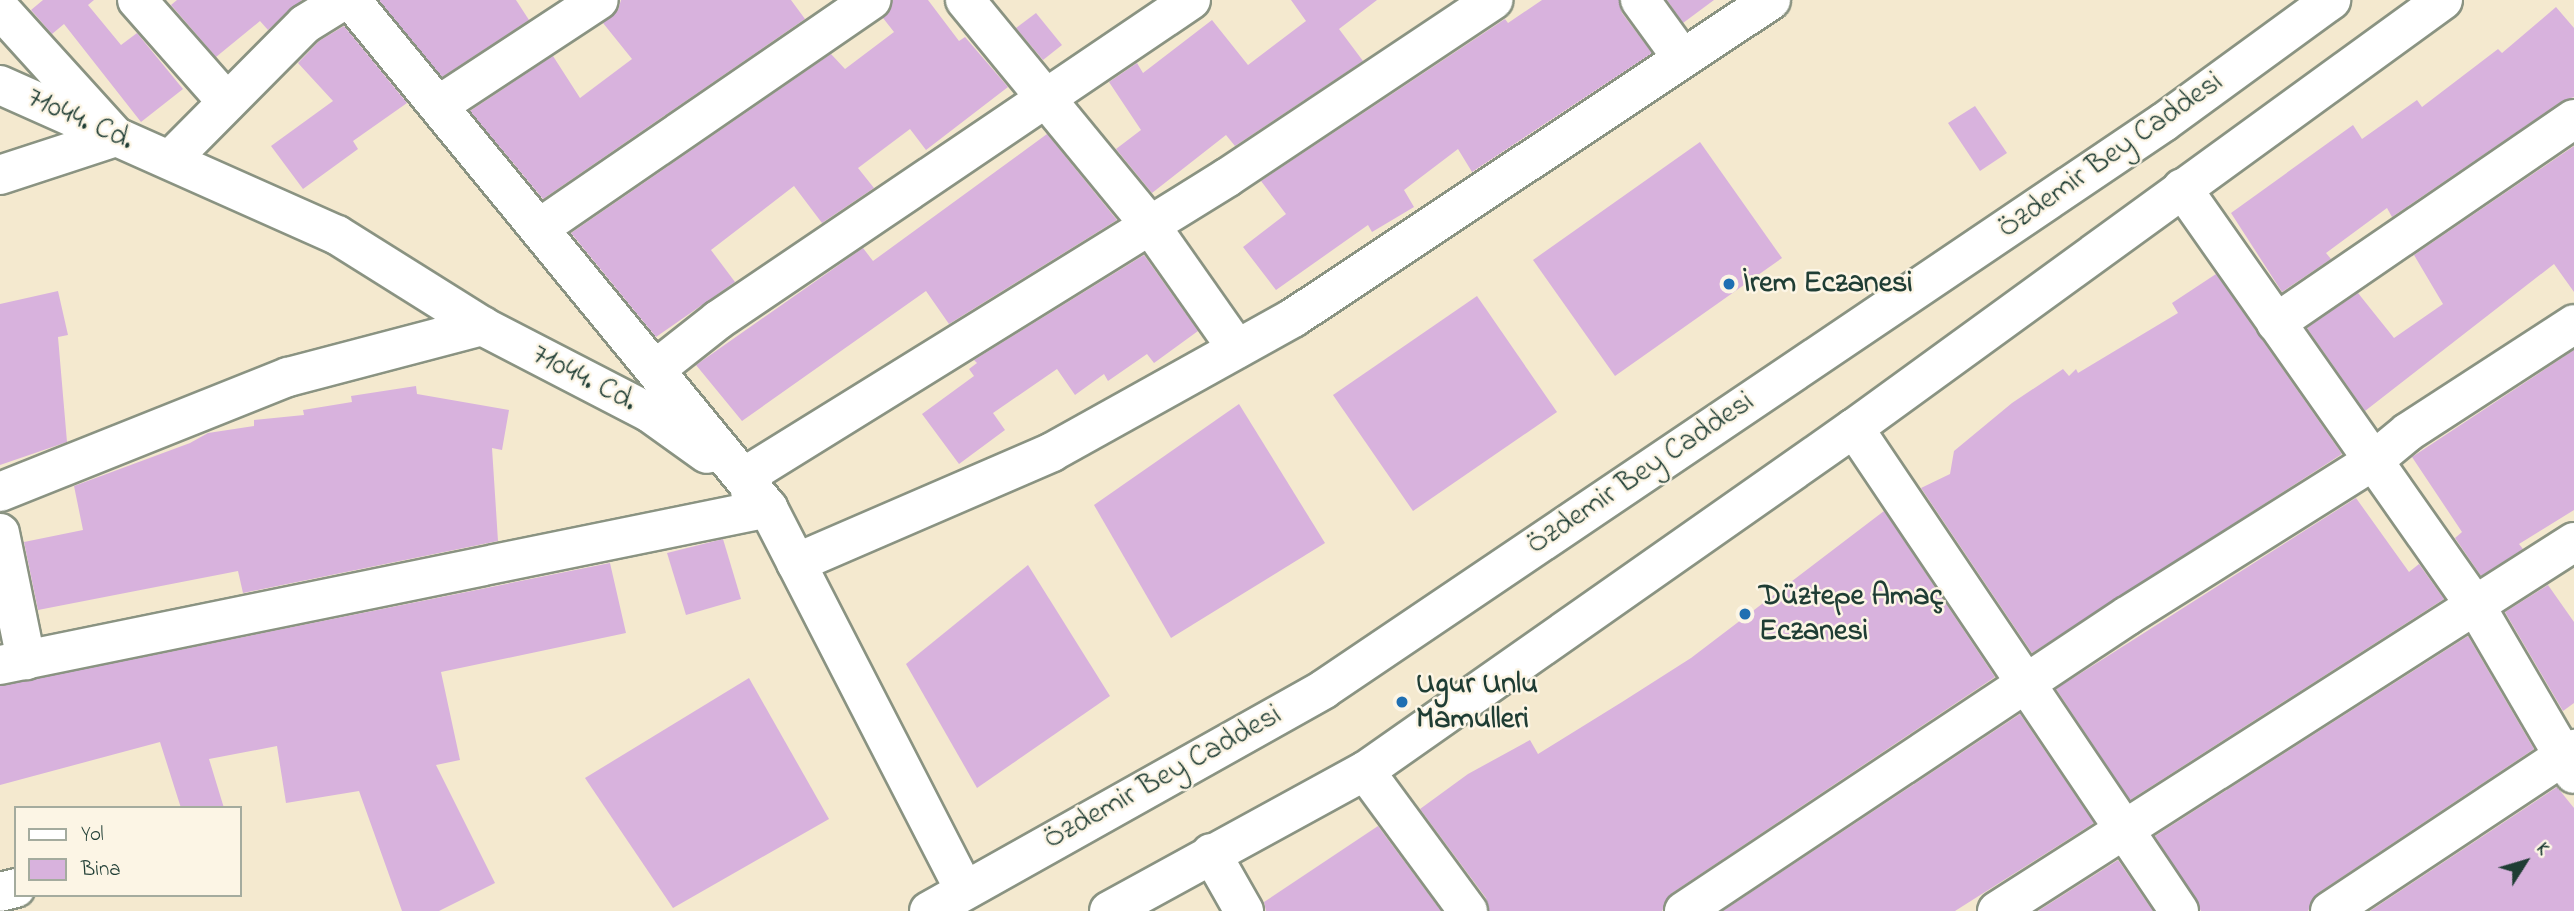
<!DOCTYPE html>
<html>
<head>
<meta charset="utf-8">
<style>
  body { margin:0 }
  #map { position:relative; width:2574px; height:911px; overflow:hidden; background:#f4e9cf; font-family:"Indie Flower",sans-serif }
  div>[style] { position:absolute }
  .building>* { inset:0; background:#d8b2dd }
  .roads { filter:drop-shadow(2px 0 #8a9382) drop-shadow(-2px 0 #8a9382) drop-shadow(0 2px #8a9382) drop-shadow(0 -2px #8a9382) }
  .minor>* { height:38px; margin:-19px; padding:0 19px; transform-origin:19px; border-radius:19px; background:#fff }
  .major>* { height:38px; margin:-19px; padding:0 19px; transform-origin:19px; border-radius:19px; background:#fff }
  .dots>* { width:19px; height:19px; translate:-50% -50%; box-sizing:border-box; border:4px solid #fcf5e5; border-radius:50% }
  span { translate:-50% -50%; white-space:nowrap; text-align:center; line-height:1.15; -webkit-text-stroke:5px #fcf5e5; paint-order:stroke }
  .street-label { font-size:30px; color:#1f3d34 }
  .poi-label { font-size:30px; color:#1f3d34; font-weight:700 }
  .left { translate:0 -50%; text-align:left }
  .legend { position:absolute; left:14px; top:806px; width:228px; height:91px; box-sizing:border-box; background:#fcf5e5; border:2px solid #a4ab9e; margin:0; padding:9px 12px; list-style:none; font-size:21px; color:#1f3d34 }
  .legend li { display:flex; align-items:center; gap:14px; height:35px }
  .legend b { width:35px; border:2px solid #a4ab9e }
  .north { position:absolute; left:2490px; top:827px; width:70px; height:70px; -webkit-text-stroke:5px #fcf5e5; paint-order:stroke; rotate:53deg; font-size:19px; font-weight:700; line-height:28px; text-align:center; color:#1f3d34 }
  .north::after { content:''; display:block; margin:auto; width:24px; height:32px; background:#1f3d34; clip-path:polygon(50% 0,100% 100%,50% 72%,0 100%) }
</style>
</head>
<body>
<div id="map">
  <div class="building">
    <div style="clip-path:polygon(43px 0,94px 0,88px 5px,121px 45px,137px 33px,183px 89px,141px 122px,64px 24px,52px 34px,31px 10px)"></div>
    <div style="clip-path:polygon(177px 0,302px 0,268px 30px,260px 21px,216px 57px,171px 5px)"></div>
    <div style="clip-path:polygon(379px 0,516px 0,529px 20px,442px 77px)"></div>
    <div style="clip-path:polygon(621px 0,791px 0,805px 19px,543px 199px,470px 111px,553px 56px,580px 98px,632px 59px,603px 23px,618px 10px)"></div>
    <div style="clip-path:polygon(893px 0,928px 0,959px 41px,965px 37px,1008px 87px,926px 150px,910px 129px,858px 168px,874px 188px,822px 223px,794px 186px,711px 250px,735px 282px,656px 337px,571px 233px,831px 54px,845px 69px,894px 32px,883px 18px)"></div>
    <div style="clip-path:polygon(1291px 0,1377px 0,1339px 29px,1363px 61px,1235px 146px,1226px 135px,1152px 193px,1116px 149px,1141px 130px,1109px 82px,1137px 63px,1143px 73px,1212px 20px,1248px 65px,1306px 21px)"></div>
    <div style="clip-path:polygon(1542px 0,1619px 0,1622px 13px,1652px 53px,1472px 172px,1458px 149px,1404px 190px,1414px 207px,1372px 232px,1368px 225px,1276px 290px,1243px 247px,1286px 214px,1261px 181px,1505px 19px,1508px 23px)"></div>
    <div style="clip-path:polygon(1667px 0,1714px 0,1683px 23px)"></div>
    <div style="clip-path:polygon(2556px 7px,2574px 28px,2574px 97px,2562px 101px,2392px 217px,2387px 208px,2326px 253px,2331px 259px,2282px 292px,2231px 213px,2353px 125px,2362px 139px,2417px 100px,2422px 107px,2498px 49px,2502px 53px)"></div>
    <div style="clip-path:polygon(1036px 13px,1062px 45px,1043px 60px,1016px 28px)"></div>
    <div style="clip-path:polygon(344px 26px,407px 103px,353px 141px,358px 149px,303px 189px,271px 146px,333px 101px,298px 63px,319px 41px)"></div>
    <div style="clip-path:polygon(1975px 106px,2007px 153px,1980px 171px,1948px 123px)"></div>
    <div style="clip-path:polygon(1047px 134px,1117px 220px,949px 324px,926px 291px,742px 421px,696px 365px,863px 248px,873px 261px)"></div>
    <div style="clip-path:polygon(1700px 142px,1782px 258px,1615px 376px,1533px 260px)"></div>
    <div style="clip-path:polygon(2574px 146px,2574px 292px,2554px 264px,2365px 411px,2307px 328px,2358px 293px,2394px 338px,2443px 304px,2414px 255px)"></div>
    <div style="clip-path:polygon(1144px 255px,1198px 331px,1154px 363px,1147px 354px,1108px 381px,1104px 374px,1075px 395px,1057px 369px,993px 413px,1005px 430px,959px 464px,922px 414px,974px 376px,969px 369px,977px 363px,974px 360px)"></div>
    <div style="clip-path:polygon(2216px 274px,2342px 454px,2032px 653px,1921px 488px,1950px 474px,1954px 451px,2012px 403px,2063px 369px,2069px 376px,2076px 369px,2078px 373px,2178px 313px,2172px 303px)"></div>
    <div style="clip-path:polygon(58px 291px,68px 335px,58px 337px,67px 442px,0 465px,0 304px)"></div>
    <div style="clip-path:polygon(1477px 296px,1557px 412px,1413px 511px,1333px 395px)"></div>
    <div style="clip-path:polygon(2574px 350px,2574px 510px,2519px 544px,2523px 549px,2481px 576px,2455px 538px,2462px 532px,2412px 457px)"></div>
    <div style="clip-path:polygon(416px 386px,417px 394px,509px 410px,502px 450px,492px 448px,498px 541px,243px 593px,238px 571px,38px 610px,24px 542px,83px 530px,74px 486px,190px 443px,208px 433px,254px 426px,254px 420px,304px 415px,303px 410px,352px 402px,351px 396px)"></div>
    <div style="clip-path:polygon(1239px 404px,1325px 543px,1171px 638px,1094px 505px)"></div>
    <div style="clip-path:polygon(2356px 498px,2409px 572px,2419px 564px,2444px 599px,2130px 800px,2056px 689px)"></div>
    <div style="clip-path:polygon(1884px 511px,1995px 677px,1672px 893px,1662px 911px,1489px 911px,1486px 898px,1420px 809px,1468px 774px,1530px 740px,1538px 754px,1622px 702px,1691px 658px)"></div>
    <div style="clip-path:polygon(723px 539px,741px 599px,686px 615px,667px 553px)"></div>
    <div style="clip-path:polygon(610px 563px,626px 633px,441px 672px,460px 760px,436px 765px,495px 883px,439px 911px,402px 911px,359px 791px,286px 803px,277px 746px,209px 759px,224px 808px,181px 808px,160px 742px,0 785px,0 686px)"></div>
    <div style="clip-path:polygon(1028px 565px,1110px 696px,977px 788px,906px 664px)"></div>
    <div style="clip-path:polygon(2548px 585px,2574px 622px,2574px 703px,2563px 711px,2505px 612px)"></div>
    <div style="clip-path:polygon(2468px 636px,2534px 749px,2318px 893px,2308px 911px,2201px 911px,2155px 836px)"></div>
    <div style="clip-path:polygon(749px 678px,829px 819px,673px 908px,585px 778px)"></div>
    <div style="clip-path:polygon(2020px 714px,2094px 823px,1955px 911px,1723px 911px)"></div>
    <div style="clip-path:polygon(2557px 787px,2574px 808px,2574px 911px,2370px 911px)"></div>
    <div style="clip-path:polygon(1378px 826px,1441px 911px,1266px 911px,1264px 902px)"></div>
    <div style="clip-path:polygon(2118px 860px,2153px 911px,2038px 911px)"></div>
  </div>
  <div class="roads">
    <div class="minor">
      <div style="left:137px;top:0;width:136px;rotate:48.6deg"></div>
      <div style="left:965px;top:0;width:291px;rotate:50.6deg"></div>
      <div style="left:1150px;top:225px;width:151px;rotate:54.9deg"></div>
      <div style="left:1640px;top:0;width:72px;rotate:54.1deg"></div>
      <div style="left:0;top:9px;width:173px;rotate:47.8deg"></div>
      <div style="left:116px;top:137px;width:122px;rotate:161.9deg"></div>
      <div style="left:0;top:85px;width:369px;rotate:24deg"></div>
      <div style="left:337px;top:235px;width:171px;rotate:32.1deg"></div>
      <div style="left:482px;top:326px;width:189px;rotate:27.4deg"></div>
      <div style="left:650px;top:413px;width:70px;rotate:35.7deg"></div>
      <div style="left:439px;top:105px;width:191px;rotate:-33.3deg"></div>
      <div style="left:171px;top:159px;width:190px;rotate:-45.2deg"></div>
      <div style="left:305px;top:24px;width:46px;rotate:-31.6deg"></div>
      <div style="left:2182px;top:188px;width:513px;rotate:54.92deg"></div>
      <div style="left:2477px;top:608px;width:192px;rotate:59.7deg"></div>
      <div style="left:541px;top:227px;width:401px;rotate:-34.5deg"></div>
      <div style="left:2276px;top:323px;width:361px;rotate:-34.4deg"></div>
      <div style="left:656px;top:369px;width:79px;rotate:-38.3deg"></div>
      <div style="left:718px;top:320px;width:571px;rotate:-34.08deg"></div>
      <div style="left:1854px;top:428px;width:582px;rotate:56.06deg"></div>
      <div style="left:744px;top:477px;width:569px;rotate:-31.79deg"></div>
      <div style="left:1228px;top:177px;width:319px;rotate:-33.7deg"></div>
      <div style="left:750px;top:491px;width:25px;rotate:43deg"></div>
      <div style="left:768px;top:508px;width:428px;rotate:62.8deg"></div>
      <div style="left:0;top:492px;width:310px;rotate:-21.8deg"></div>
      <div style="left:288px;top:377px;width:201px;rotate:-14.7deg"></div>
      <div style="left:0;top:533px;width:130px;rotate:78.4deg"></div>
      <div style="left:796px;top:563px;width:279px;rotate:-23.4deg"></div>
      <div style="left:1052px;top:452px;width:276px;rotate:-29.1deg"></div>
      <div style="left:1293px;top:318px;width:574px;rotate:-33.63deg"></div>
      <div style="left:0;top:665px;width:784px;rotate:-11.55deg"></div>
      <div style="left:768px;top:508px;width:657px;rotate:-129.38deg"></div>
      <div style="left:1365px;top:771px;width:174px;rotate:53.7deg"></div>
      <div style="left:1211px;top:853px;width:67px;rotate:60.4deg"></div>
      <div style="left:0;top:892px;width:16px;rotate:-14deg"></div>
      <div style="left:1684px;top:911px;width:532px;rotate:-33.66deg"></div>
      <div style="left:2127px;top:616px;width:291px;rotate:-32.2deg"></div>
      <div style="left:2373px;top:461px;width:45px;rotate:-39.6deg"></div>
      <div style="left:2408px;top:432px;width:198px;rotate:-33deg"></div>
      <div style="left:1997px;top:911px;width:685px;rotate:-32.6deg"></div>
      <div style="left:2330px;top:911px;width:293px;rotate:-33.6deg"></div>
    </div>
    <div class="major">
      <div style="left:929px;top:911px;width:453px;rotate:-29.3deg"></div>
      <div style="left:1324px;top:689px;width:1013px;rotate:-34.02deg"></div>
      <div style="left:2164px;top:122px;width:207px;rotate:-36.1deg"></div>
      <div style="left:1109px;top:911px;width:292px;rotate:-28.7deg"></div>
      <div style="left:1365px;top:771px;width:597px;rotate:-35.05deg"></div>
      <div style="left:1854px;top:428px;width:728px;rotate:-36deg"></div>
    </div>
  </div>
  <div class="dots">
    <div style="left:1729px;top:284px;background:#1f6fb2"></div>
    <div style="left:1745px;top:614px;background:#1f6fb2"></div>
    <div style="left:1402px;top:702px;background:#1f6fb2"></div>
  </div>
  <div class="street-label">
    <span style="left:80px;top:120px;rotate:24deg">71044. Cd.</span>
    <span style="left:2111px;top:156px;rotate:-35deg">Özdemir Bey Caddesi</span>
    <span style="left:584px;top:379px;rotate:27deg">71044. Cd.</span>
    <span style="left:1641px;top:474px;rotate:-34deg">Özdemir Bey Caddesi</span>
    <span style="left:1163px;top:778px;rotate:-29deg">Özdemir Bey Caddesi</span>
  </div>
  <div class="poi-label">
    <span class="left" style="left:1743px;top:284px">İrem Eczanesi</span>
    <span class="left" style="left:1759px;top:614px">Düztepe Amaç<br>Eczanesi</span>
    <span class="left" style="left:1416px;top:702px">Ugur Unlu<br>Mamulleri</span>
  </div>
  <ul class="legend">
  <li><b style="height:9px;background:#fff"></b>Yol</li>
  <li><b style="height:19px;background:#d8b2dd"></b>Bina</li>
  </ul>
  <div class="north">K</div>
</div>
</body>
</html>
